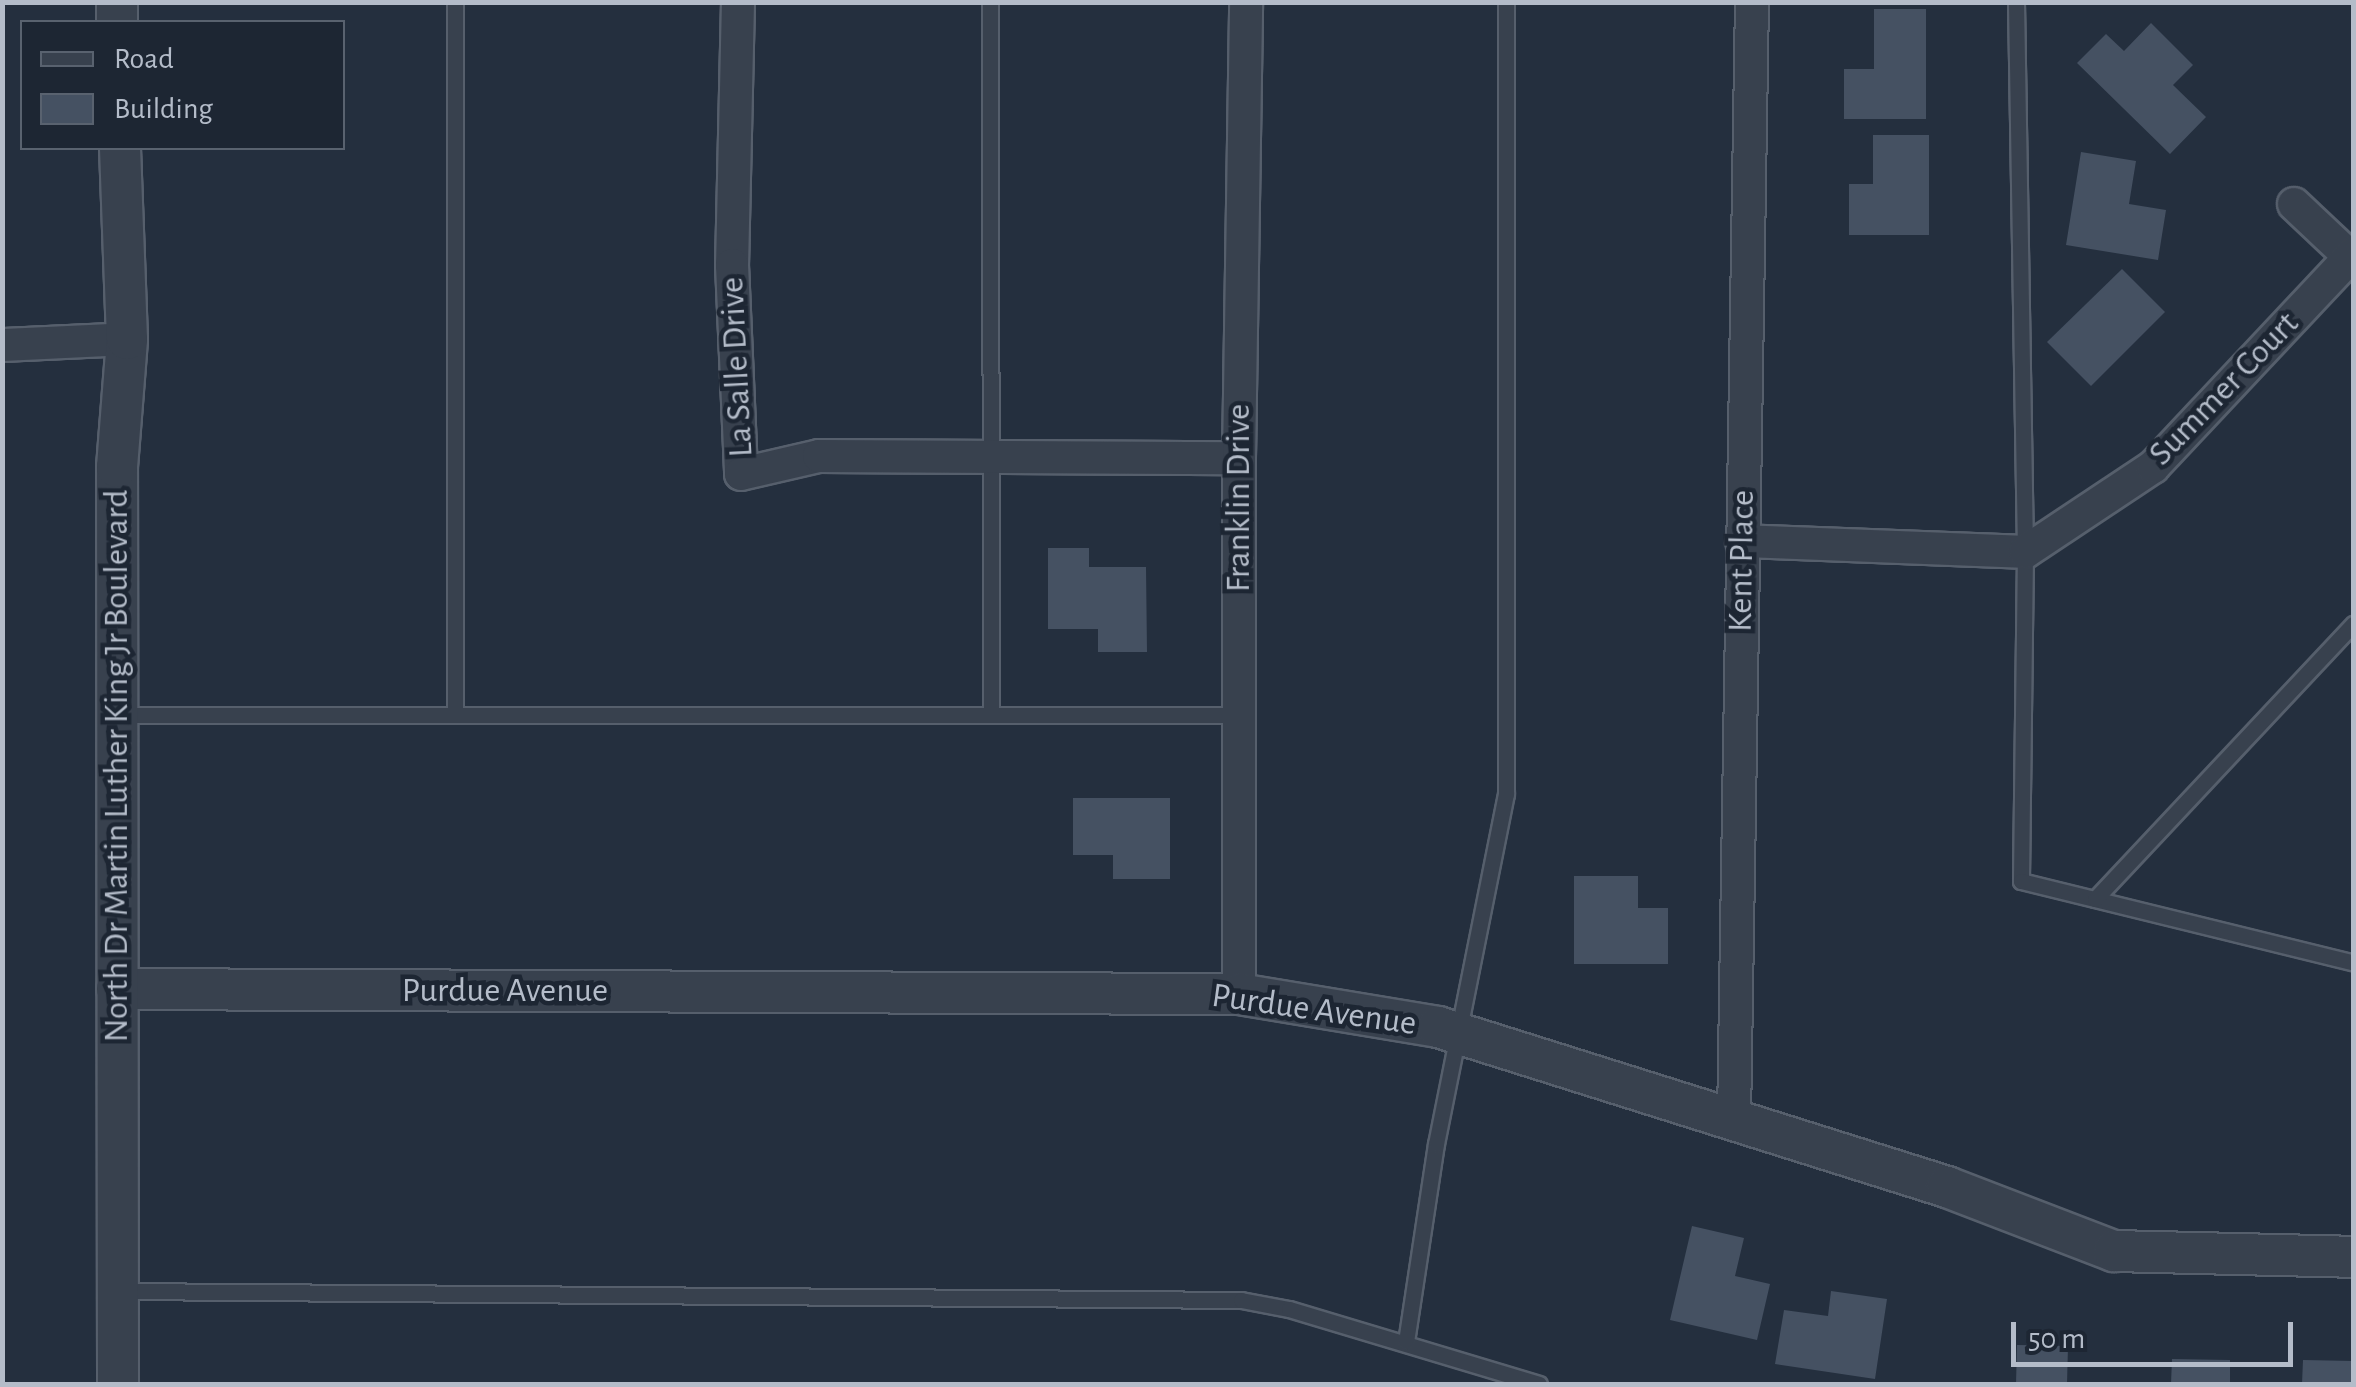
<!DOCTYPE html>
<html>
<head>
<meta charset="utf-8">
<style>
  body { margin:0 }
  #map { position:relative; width:2356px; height:1387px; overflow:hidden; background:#242f3e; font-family:"Alegreya Sans",sans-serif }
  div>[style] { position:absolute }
  .building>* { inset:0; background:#455162 }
  .roads { filter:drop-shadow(2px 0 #565f6c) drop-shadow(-2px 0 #565f6c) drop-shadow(0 2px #565f6c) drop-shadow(0 -2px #565f6c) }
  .service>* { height:15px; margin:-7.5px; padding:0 7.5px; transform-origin:7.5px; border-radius:7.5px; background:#38414e }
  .minor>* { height:32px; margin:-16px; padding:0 16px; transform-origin:16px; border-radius:16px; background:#38414e }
  .tertiary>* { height:40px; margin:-20px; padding:0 20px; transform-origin:20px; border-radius:20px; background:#38414e }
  span { translate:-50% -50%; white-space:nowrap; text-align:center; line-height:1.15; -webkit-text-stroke:9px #1d2633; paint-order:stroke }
  .street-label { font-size:35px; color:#b4bcc9 }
  .frame { position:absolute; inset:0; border:5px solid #b4bcc9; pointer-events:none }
  .legend { position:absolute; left:20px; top:20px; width:325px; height:130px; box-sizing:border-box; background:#1d2633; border:2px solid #59626f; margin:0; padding:12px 18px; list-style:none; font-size:30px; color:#b4bcc9 }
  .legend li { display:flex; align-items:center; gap:20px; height:50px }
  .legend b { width:50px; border:2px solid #59626f }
  .scale { position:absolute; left:2011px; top:1322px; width:282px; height:45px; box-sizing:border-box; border:5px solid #b4bcc9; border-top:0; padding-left:12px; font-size:30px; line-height:35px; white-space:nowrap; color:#b4bcc9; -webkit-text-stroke:8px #1d2633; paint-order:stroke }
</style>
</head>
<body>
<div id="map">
  <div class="building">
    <div style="clip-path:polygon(1874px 9px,1926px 9px,1926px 119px,1844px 119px,1844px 69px,1874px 69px)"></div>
    <div style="clip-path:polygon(2151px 23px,2193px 65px,2173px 85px,2206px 117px,2170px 154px,2077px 63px,2106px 34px,2124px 51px)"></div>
    <div style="clip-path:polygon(1873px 135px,1929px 135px,1929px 235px,1849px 235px,1849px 184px,1873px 184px)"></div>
    <div style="clip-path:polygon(2081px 152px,2136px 161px,2129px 204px,2166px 210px,2158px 260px,2066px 245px)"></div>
    <div style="clip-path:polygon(2122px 269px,2165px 312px,2091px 386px,2047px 342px)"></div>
    <div style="clip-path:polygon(1048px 548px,1089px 548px,1089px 567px,1146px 567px,1147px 652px,1098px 652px,1098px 629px,1048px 629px)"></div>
    <div style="clip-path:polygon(1073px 798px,1170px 798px,1170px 879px,1113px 879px,1113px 855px,1073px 855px)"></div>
    <div style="clip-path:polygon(1574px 876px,1638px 876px,1638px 908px,1668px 908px,1668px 964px,1574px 964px)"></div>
    <div style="clip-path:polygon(1692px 1226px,1744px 1238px,1735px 1276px,1770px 1284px,1757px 1340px,1670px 1320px)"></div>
    <div style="clip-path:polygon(1831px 1291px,1887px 1299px,1875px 1379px,1775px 1364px,1784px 1310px,1828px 1316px)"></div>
    <div style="clip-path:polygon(2017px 1345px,2068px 1346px,2067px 1384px,2016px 1384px)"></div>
    <div style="clip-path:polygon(2172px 1359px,2230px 1360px,2230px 1384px,2171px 1384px)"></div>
    <div style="clip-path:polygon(2303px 1360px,2354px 1361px,2354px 1384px,2302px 1384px)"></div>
  </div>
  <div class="roads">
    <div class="service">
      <div style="left:990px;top:2px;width:713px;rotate:89.92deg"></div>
      <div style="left:2016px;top:2px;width:550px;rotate:89.06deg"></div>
      <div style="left:2025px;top:552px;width:329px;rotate:90.7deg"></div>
      <div style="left:2021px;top:881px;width:343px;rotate:13.8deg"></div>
      <div style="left:117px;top:715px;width:1121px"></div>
      <div style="left:455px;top:715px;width:713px;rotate:-90deg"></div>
      <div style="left:2095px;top:899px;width:378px;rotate:-46.8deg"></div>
      <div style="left:122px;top:1291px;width:1119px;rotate:0.46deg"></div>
      <div style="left:1241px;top:1300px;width:49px;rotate:10.6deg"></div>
      <div style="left:1289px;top:1309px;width:261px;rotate:16.7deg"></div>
      <div style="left:1406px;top:1342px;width:200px;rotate:-81.4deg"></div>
      <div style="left:1436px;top:1144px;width:357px;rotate:-78.7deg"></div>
      <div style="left:1506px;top:794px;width:792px;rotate:-90deg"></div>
    </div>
    <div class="minor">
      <div style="left:738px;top:2px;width:263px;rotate:91.3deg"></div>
      <div style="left:732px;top:265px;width:209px;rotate:87.5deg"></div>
      <div style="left:741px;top:474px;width:80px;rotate:-13deg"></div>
      <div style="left:819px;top:456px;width:420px;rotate:0.3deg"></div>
      <div style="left:2294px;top:204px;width:77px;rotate:43.4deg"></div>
      <div style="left:2px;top:345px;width:125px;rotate:-2.7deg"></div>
      <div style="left:1742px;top:541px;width:283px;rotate:2.2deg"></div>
      <div style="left:2025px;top:552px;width:154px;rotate:-33.6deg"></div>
      <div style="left:2153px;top:467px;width:294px;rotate:-46.8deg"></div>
      <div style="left:1239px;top:994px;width:536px;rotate:-90deg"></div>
      <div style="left:1239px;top:458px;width:456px;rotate:-89.1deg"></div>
      <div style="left:1734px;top:1120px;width:1118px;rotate:-89.08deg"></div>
    </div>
    <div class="tertiary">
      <div style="left:117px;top:2px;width:20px;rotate:90deg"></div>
      <div style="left:117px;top:989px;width:1122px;rotate:0.26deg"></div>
      <div style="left:1239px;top:994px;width:202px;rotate:9.4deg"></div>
      <div style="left:1438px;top:1027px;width:534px;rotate:17.45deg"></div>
      <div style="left:1947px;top:1187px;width:179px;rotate:21deg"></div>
      <div style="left:2114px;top:1251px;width:240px;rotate:1.4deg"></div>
      <div style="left:118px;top:1384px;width:917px;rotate:-90.06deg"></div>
      <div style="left:117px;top:467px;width:128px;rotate:-85.5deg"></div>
      <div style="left:127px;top:339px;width:191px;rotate:-92.1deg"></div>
    </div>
  </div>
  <div class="street-label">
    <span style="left:737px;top:367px;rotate:-93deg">La Salle Drive</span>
    <span style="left:2224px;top:389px;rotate:-46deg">Summer Court</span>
    <span style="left:1239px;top:498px;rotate:-90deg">Franklin Drive</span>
    <span style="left:1742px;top:561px;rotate:-89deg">Kent Place</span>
    <span style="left:117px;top:766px;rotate:-90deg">North Dr Martin Luther King Jr Boulevard</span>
    <span style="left:505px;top:991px">Purdue Avenue</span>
    <span style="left:1314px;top:1010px;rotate:8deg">Purdue Avenue</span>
  </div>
  <div class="frame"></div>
  <ul class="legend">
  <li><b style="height:12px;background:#38414e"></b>Road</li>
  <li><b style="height:28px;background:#455162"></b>Building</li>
  </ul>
  <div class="scale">50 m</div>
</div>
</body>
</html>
